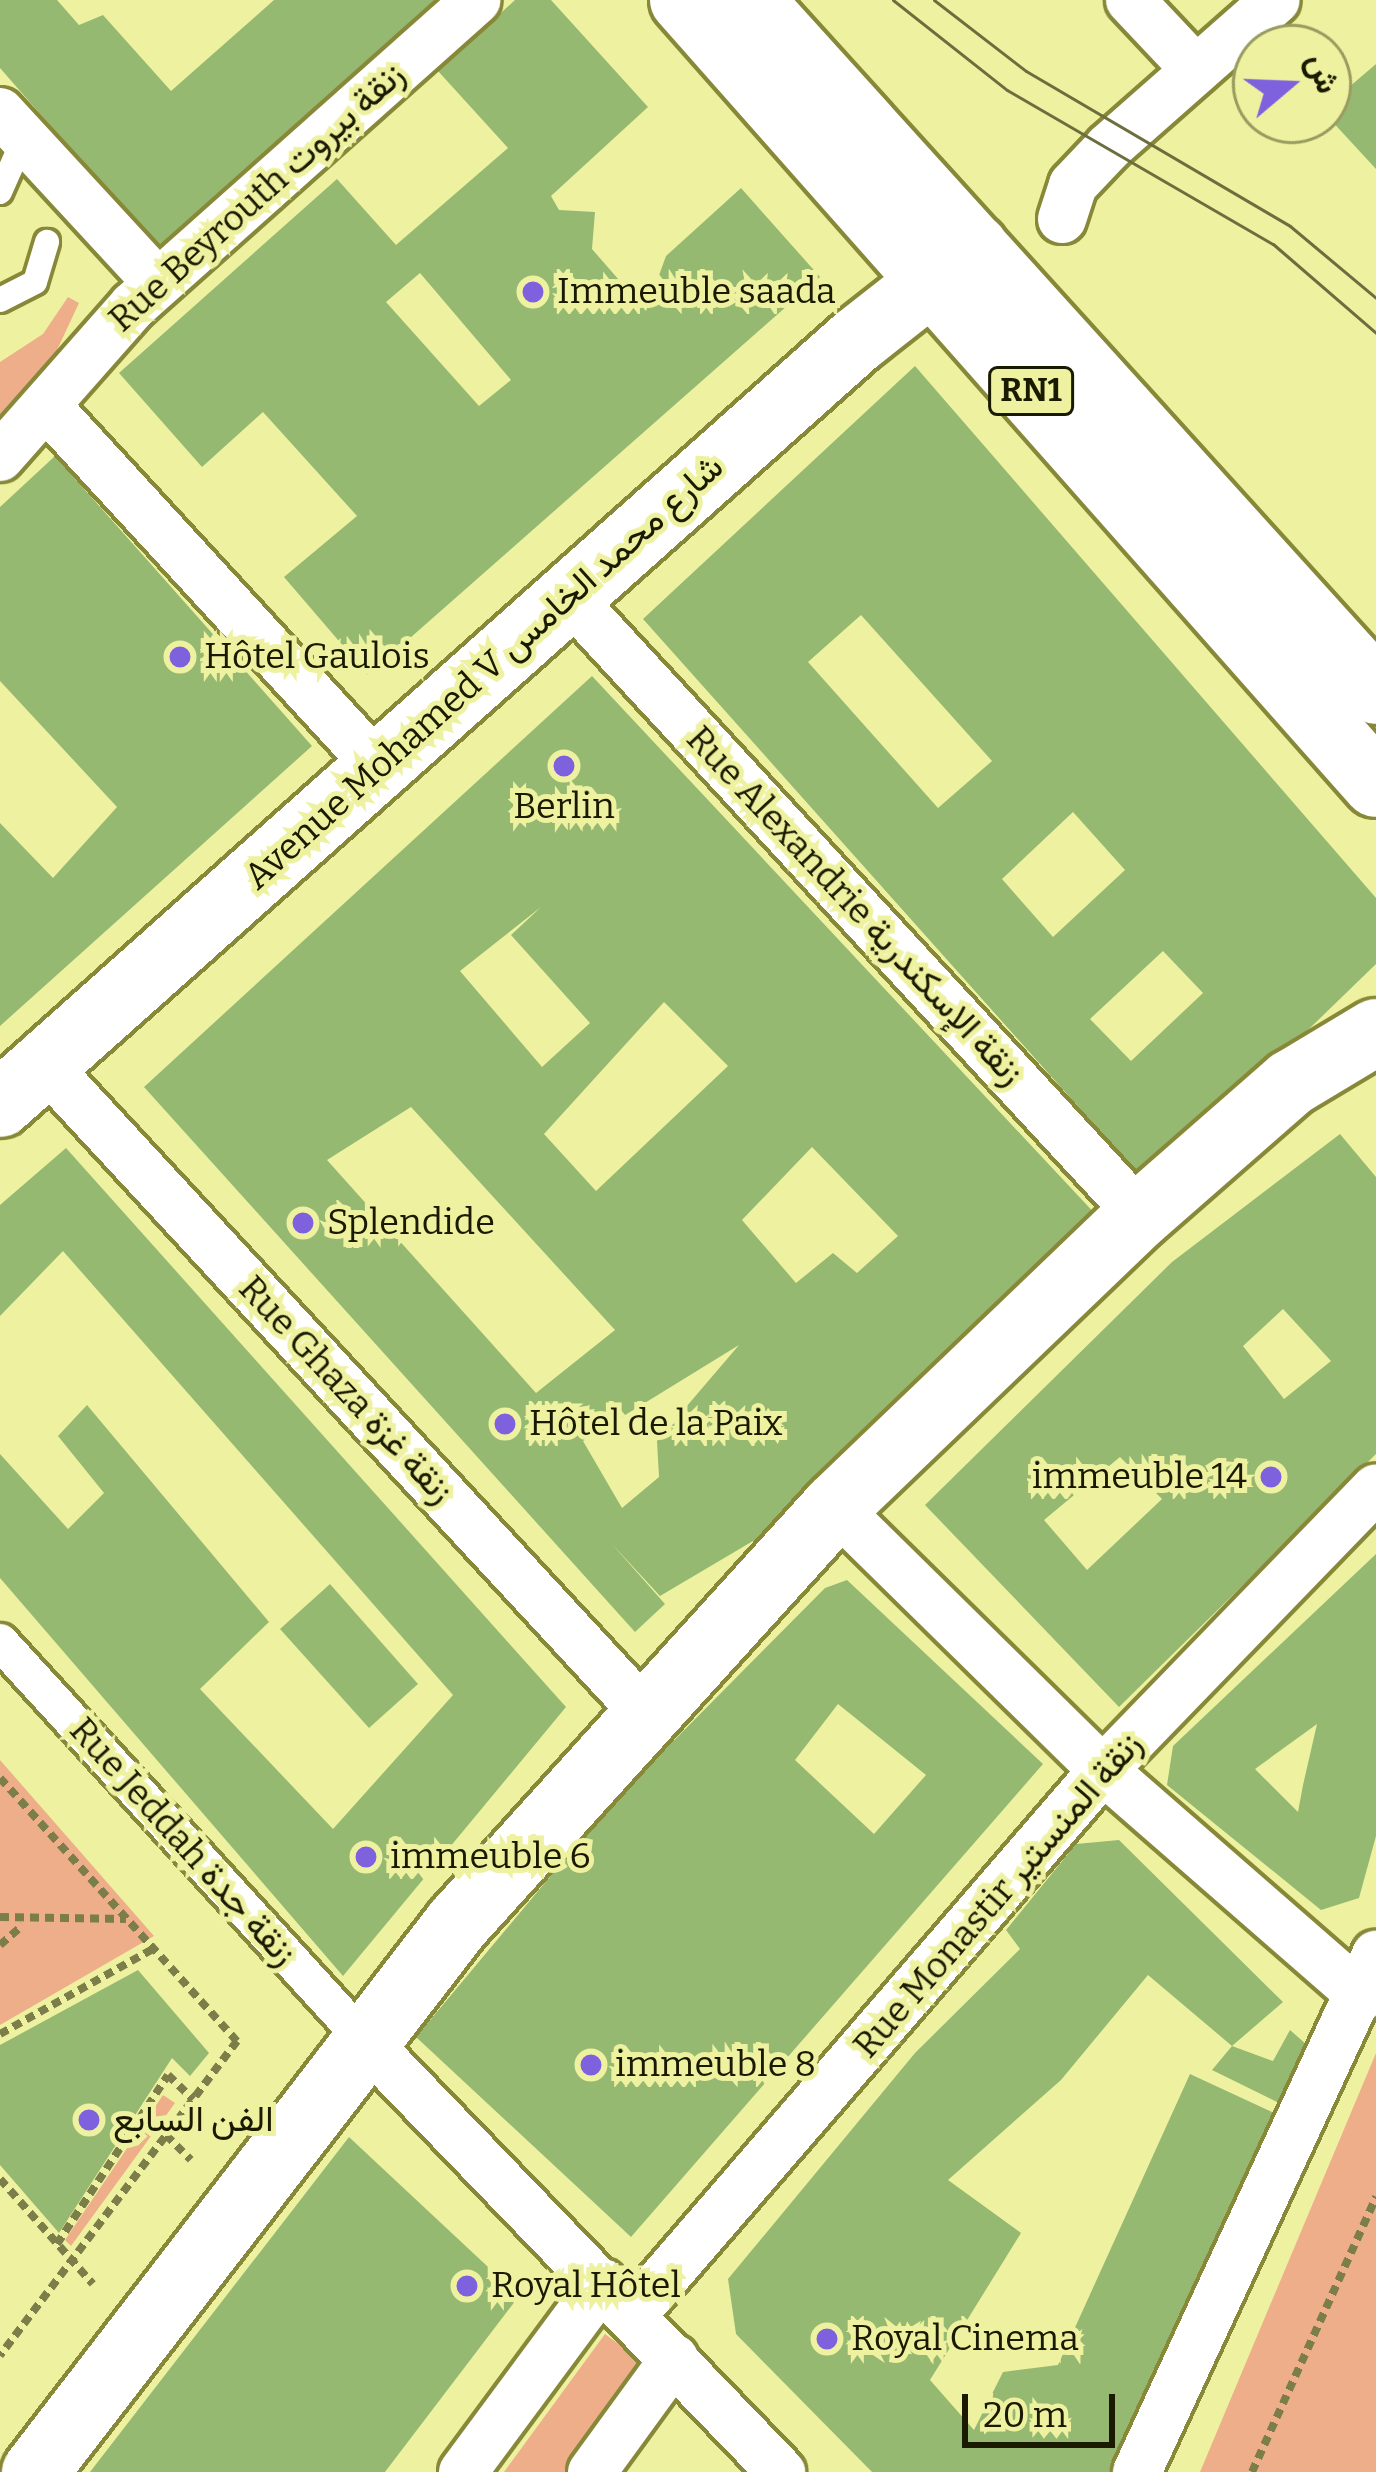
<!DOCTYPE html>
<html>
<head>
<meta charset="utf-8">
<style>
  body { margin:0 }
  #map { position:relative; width:1376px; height:2472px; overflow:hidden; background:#eef2a0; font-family:Bitter,Vazirmatn,serif }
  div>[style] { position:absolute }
  .green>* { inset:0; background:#efae8a }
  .building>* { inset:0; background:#96b972 }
  .path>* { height:8px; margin-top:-4px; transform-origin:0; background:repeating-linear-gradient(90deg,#7c7e4a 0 9px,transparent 0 15px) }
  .roads { filter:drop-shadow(3px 0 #878838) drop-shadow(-3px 0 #878838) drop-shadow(0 3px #878838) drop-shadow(0 -3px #878838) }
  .service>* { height:24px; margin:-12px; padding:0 12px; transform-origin:12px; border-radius:12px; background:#fff }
  .pedestrian>* { height:36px; margin:-18px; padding:0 18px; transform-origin:18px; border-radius:18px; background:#fff }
  .minor>* { height:48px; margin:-24px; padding:0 24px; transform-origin:24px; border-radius:24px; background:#fff }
  .secondary>* { height:66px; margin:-33px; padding:0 33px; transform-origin:33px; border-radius:33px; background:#fff }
  .primary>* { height:66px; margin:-33px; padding:0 33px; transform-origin:33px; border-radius:33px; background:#fff }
  .tram>* { height:3px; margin:-1.5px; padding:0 1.5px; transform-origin:1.5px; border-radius:1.5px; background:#6c6e3e }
  .dots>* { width:33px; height:33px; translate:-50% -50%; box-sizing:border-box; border:6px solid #eef2a0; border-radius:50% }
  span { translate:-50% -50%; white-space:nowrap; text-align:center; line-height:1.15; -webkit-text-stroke:10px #eef2a0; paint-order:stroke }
  .shield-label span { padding:3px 9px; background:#eef2a0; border:3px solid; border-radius:9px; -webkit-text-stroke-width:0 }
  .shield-label { font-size:33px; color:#1a1a00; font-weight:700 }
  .street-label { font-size:36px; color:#1a1a00 }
  .poi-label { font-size:36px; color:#1a1a00 }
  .left { translate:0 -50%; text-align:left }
  .right { translate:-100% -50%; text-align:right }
  .north { position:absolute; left:1232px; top:24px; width:120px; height:120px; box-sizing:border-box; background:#eef2a0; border:3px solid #999c60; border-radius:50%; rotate:71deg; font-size:33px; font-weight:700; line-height:48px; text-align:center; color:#1a1a00 }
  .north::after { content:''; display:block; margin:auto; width:42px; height:54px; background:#7e62dd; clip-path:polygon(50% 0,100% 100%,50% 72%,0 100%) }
  .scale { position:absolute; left:962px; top:2394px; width:153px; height:54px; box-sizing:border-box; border:6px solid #1a1a00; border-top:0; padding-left:15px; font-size:36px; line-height:42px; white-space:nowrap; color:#1a1a00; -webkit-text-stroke:9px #eef2a0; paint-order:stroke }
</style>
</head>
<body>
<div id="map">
  <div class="green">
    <div style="clip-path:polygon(68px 297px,79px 303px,43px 380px,0 418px,0 362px,43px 334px)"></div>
    <div style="clip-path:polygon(0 1760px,154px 1936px,0 2025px)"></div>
    <div style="clip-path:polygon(1376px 2053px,1376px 2472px,1200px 2472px)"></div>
    <div style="clip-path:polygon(163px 2095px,175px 2103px,71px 2246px,65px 2240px)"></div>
    <div style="clip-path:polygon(605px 2334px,647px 2365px,568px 2472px,504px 2472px)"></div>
  </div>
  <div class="building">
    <div style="clip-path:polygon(0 0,57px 0,79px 25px,103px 15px,171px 91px,274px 0,445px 0,158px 249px,0 68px)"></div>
    <div style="clip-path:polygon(evenodd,515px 0,551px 0,648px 107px,551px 196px,559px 210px,595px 212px,592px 249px,646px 311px,666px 256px,741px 188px,820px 277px,368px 675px,284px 577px,357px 516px,263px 412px,202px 467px,119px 373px,337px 179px,396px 245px,508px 148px,438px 71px,515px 0,420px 273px,511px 380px,479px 406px,386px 302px,420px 273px)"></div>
    <div style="clip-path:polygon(1376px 64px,1376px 169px,1328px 117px,1328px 105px)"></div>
    <div style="clip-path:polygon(evenodd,915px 366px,1376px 898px,1376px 964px,1148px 1185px,643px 619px,915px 366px,861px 615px,992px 761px,938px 808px,808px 662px,861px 615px,915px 366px,1073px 812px,1125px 870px,1053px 937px,1002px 879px,1073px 812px,915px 366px,1163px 951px,1203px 993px,1131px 1061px,1090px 1019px,1163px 951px)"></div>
    <div style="clip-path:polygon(55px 456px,312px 746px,0 1026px,0 823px,53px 878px,117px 807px,0 681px,0 507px)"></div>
    <div style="clip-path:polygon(evenodd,592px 676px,1099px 1218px,765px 1534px,660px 1596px,611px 1543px,665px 1604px,635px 1632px,144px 1087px,592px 676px,541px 907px,511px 935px,590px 1023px,542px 1067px,460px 971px,541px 907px,592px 676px,664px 1002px,728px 1066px,596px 1191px,544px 1134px,664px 1002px,592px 676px,411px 1107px,615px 1330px,536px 1393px,327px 1160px,411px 1107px,592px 676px,812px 1147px,898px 1236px,857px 1273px,833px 1253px,796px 1283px,742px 1220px,812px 1147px,592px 676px,739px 1345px,657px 1441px,659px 1477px,622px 1508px,583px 1441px,739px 1345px)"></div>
    <div style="clip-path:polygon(evenodd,1340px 1134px,1376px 1177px,1376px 1454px,1119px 1707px,925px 1505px,1172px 1262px,1340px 1134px,1283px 1309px,1331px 1361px,1284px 1399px,1243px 1346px,1283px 1309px,1340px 1134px,1120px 1457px,1162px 1499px,1087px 1570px,1044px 1520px,1120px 1457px)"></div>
    <div style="clip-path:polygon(66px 1148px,566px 1707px,343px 1976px,0 1578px,0 1454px,68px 1529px,104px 1493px,58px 1436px,87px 1405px,269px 1622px,200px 1689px,333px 1829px,453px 1695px,63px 1251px,0 1316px,0 1205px)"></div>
    <div style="clip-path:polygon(evenodd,1376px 1554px,1376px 1836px,1359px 1898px,1321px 1910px,1167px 1785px,1173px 1746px,1376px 1554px,1317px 1724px,1303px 1785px,1298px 1812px,1255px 1769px,1317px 1724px)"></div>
    <div style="clip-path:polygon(evenodd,847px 1580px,1043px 1764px,631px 2237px,416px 2037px,609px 1806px,825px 1588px,847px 1580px,838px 1704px,926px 1775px,874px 1834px,795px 1760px,838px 1704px)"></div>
    <div style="clip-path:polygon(330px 1584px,418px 1684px,369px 1728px,280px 1629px)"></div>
    <div style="clip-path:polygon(1119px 1840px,1283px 2002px,1232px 2046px,1148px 1975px,1061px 2080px,948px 2180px,1021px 2233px,930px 2380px,974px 2430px,1003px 2372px,1058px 2365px,1190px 2074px,1283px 2117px,1110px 2472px,872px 2472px,736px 2334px,728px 2279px,915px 2053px,1020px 1949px,1006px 1930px,1076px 1844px)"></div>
    <div style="clip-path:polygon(138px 1970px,209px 2053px,190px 2076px,172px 2058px,59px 2233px,0 2165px,0 2045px)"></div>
    <div style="clip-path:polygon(1290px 2030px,1315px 2052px,1287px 2107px,1212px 2070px,1232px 2046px,1273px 2061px)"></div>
    <div style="clip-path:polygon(349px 2137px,519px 2296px,385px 2472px,90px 2472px)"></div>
  </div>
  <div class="path">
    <div style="left:0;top:1778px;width:354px;rotate:48deg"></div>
    <div style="left:237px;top:2041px;width:394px;rotate:127deg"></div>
    <div style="left:0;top:1917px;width:126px;rotate:0.9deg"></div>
    <div style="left:0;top:1945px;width:30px;rotate:-41deg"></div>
    <div style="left:0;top:2034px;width:175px;rotate:-29.1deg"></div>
    <div style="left:166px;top:2135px;width:35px;rotate:45deg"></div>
    <div style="left:0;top:2179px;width:140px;rotate:48.5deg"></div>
    <div style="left:57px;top:2244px;width:202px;rotate:-56.7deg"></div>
    <div style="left:168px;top:2075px;width:35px;rotate:44deg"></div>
    <div style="left:1252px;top:2472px;width:302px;rotate:-65.7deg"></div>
  </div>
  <div class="roads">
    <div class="service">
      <div style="left:0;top:192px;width:57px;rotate:-66.1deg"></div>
      <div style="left:0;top:300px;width:39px;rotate:-27deg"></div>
      <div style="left:35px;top:282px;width:42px;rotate:-73.3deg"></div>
    </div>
    <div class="pedestrian">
      <div style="left:0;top:1642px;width:542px;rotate:47.54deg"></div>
    </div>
    <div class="minor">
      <div style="left:1130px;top:0;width:96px;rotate:46.7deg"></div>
      <div style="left:0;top:112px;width:233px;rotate:47.3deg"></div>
      <div style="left:1062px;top:219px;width:36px;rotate:-72deg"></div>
      <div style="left:1073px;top:185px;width:52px;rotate:-46.5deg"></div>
      <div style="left:1109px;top:147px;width:222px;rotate:-41.4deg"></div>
      <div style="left:51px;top:411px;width:481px;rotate:47.4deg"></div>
      <div style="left:0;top:457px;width:201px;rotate:-48.6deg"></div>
      <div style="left:133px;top:306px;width:460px;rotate:-41.7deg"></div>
      <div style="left:569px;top:597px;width:841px;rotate:47.26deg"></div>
      <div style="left:45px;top:1065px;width:886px;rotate:47.2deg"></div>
      <div style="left:835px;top:1507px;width:375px;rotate:44.5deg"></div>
      <div style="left:1103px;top:1770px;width:344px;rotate:41.1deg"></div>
      <div style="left:366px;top:2042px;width:598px;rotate:46.02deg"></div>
      <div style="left:633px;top:2314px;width:719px;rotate:-49.17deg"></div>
      <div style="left:1103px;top:1770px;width:392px;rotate:-45.9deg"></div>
      <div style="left:463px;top:2472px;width:235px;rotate:-53.5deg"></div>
      <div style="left:592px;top:2472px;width:140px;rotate:-54deg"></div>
      <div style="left:1137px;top:2472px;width:570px;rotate:-65.19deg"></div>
    </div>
    <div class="secondary">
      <div style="left:0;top:1104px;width:1148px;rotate:-41.72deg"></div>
      <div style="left:857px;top:340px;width:150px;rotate:-38.2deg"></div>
      <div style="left:35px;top:2472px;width:692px;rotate:-52.4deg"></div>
      <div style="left:457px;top:1924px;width:563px;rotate:-47.81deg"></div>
      <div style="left:835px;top:1507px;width:422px;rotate:-43.8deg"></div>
      <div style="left:1140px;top:1215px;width:201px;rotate:-41.2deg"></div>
      <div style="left:1291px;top:1083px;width:99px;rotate:-31deg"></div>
    </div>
    <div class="primary">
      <div style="left:683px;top:0;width:1046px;rotate:48.53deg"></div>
      <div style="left:750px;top:0;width:932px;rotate:47.83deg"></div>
    </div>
  </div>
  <div class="tram">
    <div style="left:893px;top:0;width:145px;rotate:38.3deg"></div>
    <div style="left:1007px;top:90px;width:307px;rotate:30.1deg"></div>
    <div style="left:1273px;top:244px;width:136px;rotate:40.8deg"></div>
    <div style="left:934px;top:0;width:116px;rotate:37.7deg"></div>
    <div style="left:1026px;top:71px;width:306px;rotate:30.4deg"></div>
    <div style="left:1290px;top:226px;width:112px;rotate:39.9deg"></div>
  </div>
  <div class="dots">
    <div style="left:533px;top:292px;background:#7e62dd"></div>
    <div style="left:180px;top:657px;background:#7e62dd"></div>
    <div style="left:564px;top:766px;background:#7e62dd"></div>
    <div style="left:303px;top:1223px;background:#7e62dd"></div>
    <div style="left:505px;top:1424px;background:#7e62dd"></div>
    <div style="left:1271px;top:1477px;background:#7e62dd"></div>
    <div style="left:366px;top:1857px;background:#7e62dd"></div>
    <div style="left:591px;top:2065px;background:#7e62dd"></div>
    <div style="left:89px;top:2120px;background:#7e62dd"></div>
    <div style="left:467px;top:2286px;background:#7e62dd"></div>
    <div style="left:827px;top:2339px;background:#7e62dd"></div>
  </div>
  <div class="shield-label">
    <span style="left:1031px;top:391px">RN1</span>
  </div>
  <div class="street-label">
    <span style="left:257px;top:197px;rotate:-42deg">Rue Beyrouth زنقة بيروت</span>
    <span style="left:484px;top:672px;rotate:-42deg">Avenue Mohamed V شارع محمد الخامس</span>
    <span style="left:855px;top:906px;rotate:47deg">Rue Alexandrie زنقة الإسكندرية</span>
    <span style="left:346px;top:1390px;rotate:47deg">Rue Ghaza زنقة غزة</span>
    <span style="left:183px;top:1842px;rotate:48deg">Rue Jeddah زنقة جدة</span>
    <span style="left:998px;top:1895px;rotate:-49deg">Rue Monastir زنقة المنستير</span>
  </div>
  <div class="poi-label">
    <span class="left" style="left:557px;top:292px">Immeuble saada</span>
    <span class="left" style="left:204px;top:657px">Hôtel Gaulois</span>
    <span style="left:564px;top:807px">Berlin</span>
    <span class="left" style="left:327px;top:1223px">Splendide</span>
    <span class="left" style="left:529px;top:1424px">Hôtel de la Paix</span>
    <span class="right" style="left:1247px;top:1477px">immeuble 14</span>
    <span class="left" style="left:390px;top:1857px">immeuble 6</span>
    <span class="left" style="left:615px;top:2065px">immeuble 8</span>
    <span class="left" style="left:113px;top:2120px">الفن السابع</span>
    <span class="left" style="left:491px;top:2286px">Royal Hôtel</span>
    <span class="left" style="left:851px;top:2339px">Royal Cinema</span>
  </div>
  <div class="north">ش</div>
  <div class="scale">20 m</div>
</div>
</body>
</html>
